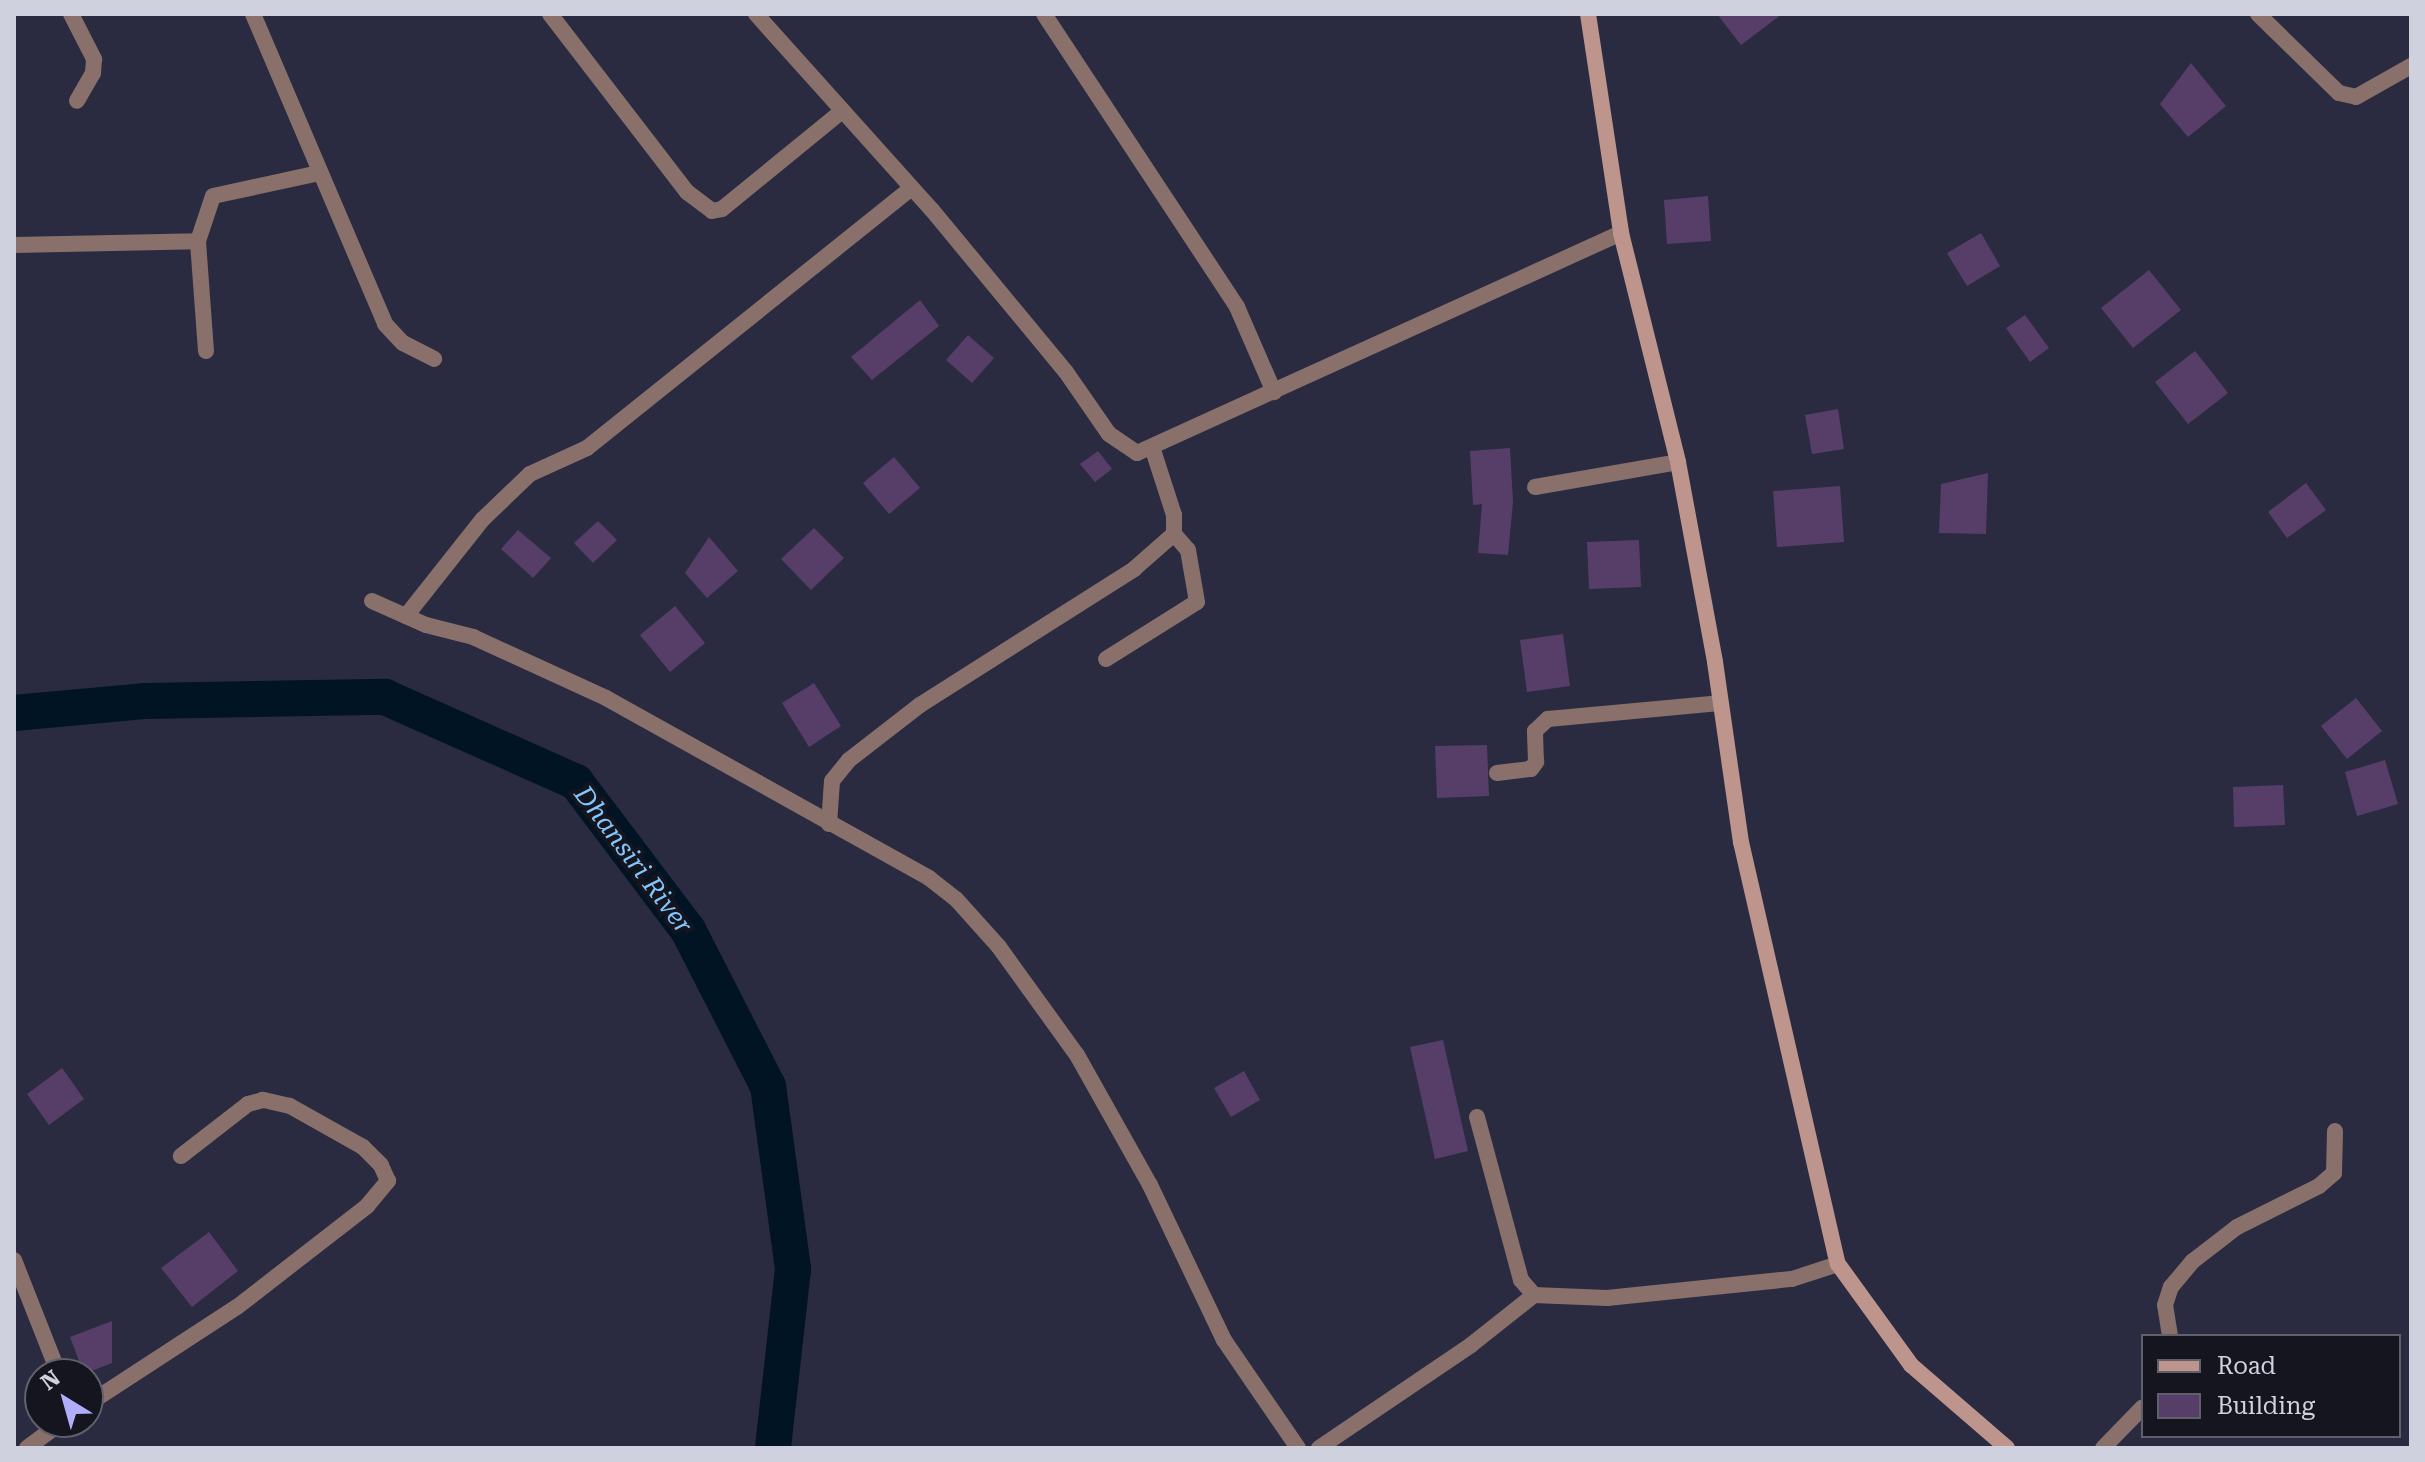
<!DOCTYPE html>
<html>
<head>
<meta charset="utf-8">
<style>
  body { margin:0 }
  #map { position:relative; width:2425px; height:1462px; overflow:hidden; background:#2a2b40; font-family:"Roboto Serif",serif }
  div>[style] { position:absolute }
  .river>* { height:36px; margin:-18px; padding:0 18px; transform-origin:18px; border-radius:18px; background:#011424 }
  .building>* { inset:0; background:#573e68 }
  .street>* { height:16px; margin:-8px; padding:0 8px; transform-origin:8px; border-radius:8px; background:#89706b }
  .secondary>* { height:16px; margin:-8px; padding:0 8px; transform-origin:8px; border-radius:8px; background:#bd958d }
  span { translate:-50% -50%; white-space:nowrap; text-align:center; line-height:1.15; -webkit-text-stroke:8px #14151e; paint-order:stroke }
  .water-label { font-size:26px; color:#83c6fd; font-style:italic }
  .frame { position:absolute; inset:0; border:16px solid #d0d1de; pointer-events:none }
  .legend { position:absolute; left:2141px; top:1334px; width:260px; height:104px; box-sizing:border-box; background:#14151e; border:2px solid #5f606b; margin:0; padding:10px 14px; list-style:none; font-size:24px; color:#d0d1de }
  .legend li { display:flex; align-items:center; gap:16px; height:40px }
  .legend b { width:40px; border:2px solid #5f606b }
  .north { position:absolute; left:24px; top:1358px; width:80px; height:80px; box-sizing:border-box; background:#14151e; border:2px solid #5f606b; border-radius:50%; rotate:323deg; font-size:22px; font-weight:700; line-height:32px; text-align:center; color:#d0d1de }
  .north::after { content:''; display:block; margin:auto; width:28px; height:36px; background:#b0aefa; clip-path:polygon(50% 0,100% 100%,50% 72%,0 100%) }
</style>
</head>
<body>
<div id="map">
  <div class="river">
    <div style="left:14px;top:713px;width:133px;rotate:-5.2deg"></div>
    <div style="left:146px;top:701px;width:239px;rotate:-1deg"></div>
    <div style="left:385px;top:697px;width:209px;rotate:24deg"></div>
    <div style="left:576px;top:782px;width:186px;rotate:52.9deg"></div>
    <div style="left:688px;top:930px;width:175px;rotate:62.9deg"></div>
    <div style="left:768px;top:1086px;width:185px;rotate:82.2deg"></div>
    <div style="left:793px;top:1269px;width:180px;rotate:96.4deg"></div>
  </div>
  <div class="building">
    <div style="clip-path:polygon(1717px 14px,1782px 14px,1741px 45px)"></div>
    <div style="clip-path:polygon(2191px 63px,2226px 106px,2188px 137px,2160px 104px)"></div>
    <div style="clip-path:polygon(1708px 196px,1711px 241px,1667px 244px,1664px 200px)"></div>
    <div style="clip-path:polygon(1981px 233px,2000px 266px,1967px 286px,1947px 253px)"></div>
    <div style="clip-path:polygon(2149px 270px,2181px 310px,2133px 348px,2101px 308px)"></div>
    <div style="clip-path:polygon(920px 300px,939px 326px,872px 380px,851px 357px)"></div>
    <div style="clip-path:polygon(2025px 315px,2049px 348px,2030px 362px,2006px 328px)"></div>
    <div style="clip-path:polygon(968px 335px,994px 358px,972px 383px,946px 360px)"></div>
    <div style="clip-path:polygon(2195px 351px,2228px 393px,2188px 424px,2155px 382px)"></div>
    <div style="clip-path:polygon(1838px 409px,1844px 449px,1812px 454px,1805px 415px)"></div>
    <div style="clip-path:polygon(1510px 448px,1513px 502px,1508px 555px,1478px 553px,1482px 504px,1473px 505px,1470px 451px)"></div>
    <div style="clip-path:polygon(1098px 451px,1112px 469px,1095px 482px,1080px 464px)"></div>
    <div style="clip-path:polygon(894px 457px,920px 488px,889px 514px,863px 483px)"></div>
    <div style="clip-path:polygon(1988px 473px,1986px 534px,1939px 533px,1941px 484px)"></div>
    <div style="clip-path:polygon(2306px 483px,2326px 510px,2287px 538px,2268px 512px)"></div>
    <div style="clip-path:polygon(1840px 486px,1844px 542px,1777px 547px,1773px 491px)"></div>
    <div style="clip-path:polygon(598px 521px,617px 540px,593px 563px,574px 543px)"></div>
    <div style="clip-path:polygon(814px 528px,844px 558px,811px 590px,781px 559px)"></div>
    <div style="clip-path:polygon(518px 530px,551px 558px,533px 578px,501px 549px)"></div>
    <div style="clip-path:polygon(709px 537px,738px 571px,707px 598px,685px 573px)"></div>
    <div style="clip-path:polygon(1639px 540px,1641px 587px,1589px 589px,1587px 542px)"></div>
    <div style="clip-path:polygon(675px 606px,705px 643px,670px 672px,640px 635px)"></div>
    <div style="clip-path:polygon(1563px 634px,1570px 686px,1527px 692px,1520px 640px)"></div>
    <div style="clip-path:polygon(814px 683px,841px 726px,809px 747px,782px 703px)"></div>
    <div style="clip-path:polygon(2356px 698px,2382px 731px,2347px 759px,2321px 726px)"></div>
    <div style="clip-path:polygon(1487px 745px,1489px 796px,1437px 798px,1435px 746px)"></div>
    <div style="clip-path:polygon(2385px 760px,2398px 804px,2357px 816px,2345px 772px)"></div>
    <div style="clip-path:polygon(2283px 785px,2285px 825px,2234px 827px,2233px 787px)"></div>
    <div style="clip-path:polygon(1443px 1040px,1468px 1151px,1435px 1159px,1410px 1047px)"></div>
    <div style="clip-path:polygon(62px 1068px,84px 1099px,49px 1125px,27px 1094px)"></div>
    <div style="clip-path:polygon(1244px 1071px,1260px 1100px,1231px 1117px,1214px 1088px)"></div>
    <div style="clip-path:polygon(209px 1232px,238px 1271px,192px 1307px,161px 1268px)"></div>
    <div style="clip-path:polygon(112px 1321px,112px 1363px,84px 1374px,70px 1337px)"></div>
  </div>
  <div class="street">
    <div style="left:71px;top:14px;width:51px;rotate:62.9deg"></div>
    <div style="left:94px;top:59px;width:14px;rotate:94deg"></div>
    <div style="left:93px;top:73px;width:32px;rotate:120deg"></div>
    <div style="left:253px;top:14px;width:337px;rotate:66.9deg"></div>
    <div style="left:385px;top:324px;width:26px;rotate:47deg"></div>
    <div style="left:403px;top:343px;width:35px;rotate:27deg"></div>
    <div style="left:550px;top:14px;width:225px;rotate:52.4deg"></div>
    <div style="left:687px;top:192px;width:31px;rotate:37deg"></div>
    <div style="left:712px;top:211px;width:10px;rotate:-11deg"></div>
    <div style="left:722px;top:209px;width:154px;rotate:-39.2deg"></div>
    <div style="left:756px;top:14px;width:263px;rotate:48.1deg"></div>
    <div style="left:932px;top:210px;width:210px;rotate:50.4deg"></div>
    <div style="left:1066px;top:372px;width:75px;rotate:55.3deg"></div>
    <div style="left:1109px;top:434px;width:34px;rotate:34deg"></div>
    <div style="left:1137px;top:453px;width:532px;rotate:-24.44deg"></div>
    <div style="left:1044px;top:14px;width:351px;rotate:56.6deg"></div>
    <div style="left:1237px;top:307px;width:93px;rotate:66.5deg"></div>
    <div style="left:2258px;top:14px;width:113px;rotate:44.3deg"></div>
    <div style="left:2339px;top:93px;width:17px;rotate:13deg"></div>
    <div style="left:2356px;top:97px;width:63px;rotate:-29.4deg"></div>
    <div style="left:14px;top:245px;width:184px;rotate:-1.2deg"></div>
    <div style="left:206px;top:351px;width:110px;rotate:-94.2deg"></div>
    <div style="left:198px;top:241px;width:47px;rotate:-71.6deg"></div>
    <div style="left:213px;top:196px;width:108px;rotate:-12.2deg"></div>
    <div style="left:1535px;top:487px;width:145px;rotate:-9.9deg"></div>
    <div style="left:372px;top:601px;width:59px;rotate:24deg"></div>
    <div style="left:426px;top:625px;width:49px;rotate:14.3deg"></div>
    <div style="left:473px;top:637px;width:146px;rotate:24.6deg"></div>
    <div style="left:606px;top:698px;width:370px;rotate:29.1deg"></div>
    <div style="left:929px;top:878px;width:34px;rotate:38deg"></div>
    <div style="left:956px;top:899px;width:64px;rotate:48.1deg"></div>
    <div style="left:999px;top:947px;width:133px;rotate:54.2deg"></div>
    <div style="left:1077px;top:1055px;width:149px;rotate:60.7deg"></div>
    <div style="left:1150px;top:1185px;width:172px;rotate:64.5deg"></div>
    <div style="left:1224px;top:1340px;width:131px;rotate:55.6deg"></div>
    <div style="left:406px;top:616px;width:124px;rotate:-51.6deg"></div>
    <div style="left:483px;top:519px;width:65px;rotate:-43.8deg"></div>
    <div style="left:530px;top:474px;width:63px;rotate:-24.5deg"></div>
    <div style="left:587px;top:448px;width:415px;rotate:-38.7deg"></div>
    <div style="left:1106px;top:659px;width:107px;rotate:-32.1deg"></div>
    <div style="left:1197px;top:602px;width:53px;rotate:-99.8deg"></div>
    <div style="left:1188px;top:550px;width:21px;rotate:-131deg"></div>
    <div style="left:1497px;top:773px;width:34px;rotate:-7deg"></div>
    <div style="left:1531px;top:769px;width:9px;rotate:-54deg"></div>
    <div style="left:1536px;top:762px;width:31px;rotate:-92deg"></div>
    <div style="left:1535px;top:731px;width:18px;rotate:-43deg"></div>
    <div style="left:1548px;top:719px;width:172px;rotate:-5.3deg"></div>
    <div style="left:829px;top:824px;width:43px;rotate:-86deg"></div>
    <div style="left:832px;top:781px;width:27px;rotate:-51deg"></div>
    <div style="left:849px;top:760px;width:90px;rotate:-37.8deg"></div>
    <div style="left:920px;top:705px;width:254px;rotate:-32.4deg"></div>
    <div style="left:1134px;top:569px;width:53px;rotate:-41.2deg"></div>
    <div style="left:1174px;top:534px;width:19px;rotate:-90deg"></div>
    <div style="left:1174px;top:515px;width:71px;rotate:-107.9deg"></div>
    <div style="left:1477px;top:1117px;width:169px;rotate:74.9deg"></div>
    <div style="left:1521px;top:1280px;width:20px;rotate:49deg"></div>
    <div style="left:1534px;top:1295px;width:73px;rotate:2.4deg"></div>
    <div style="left:1607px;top:1298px;width:186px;rotate:-5.9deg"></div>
    <div style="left:1792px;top:1279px;width:48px;rotate:-18.1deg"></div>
    <div style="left:14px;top:1260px;width:123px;rotate:68.5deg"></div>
    <div style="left:2170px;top:1336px;width:31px;rotate:-99deg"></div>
    <div style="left:2165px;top:1305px;width:19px;rotate:-72deg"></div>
    <div style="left:2171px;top:1287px;width:34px;rotate:-50deg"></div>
    <div style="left:2193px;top:1261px;width:56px;rotate:-37.7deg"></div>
    <div style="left:2237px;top:1227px;width:92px;rotate:-26.6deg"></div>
    <div style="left:2319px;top:1186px;width:20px;rotate:-41deg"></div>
    <div style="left:2334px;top:1173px;width:42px;rotate:-88.6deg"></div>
    <div style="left:88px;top:1404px;width:178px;rotate:-33.1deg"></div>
    <div style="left:237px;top:1307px;width:165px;rotate:-37.8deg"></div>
    <div style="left:367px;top:1206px;width:33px;rotate:-50deg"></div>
    <div style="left:388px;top:1181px;width:17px;rotate:-114deg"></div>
    <div style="left:381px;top:1165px;width:25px;rotate:-135deg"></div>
    <div style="left:363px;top:1147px;width:84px;rotate:-150.7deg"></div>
    <div style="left:290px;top:1106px;width:28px;rotate:-167deg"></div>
    <div style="left:263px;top:1100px;width:16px;rotate:165deg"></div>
    <div style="left:248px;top:1104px;width:85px;rotate:142.2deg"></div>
    <div style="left:27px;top:1448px;width:44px;rotate:-36.6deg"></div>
    <div style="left:1319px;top:1448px;width:184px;rotate:-34.1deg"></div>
    <div style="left:1471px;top:1345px;width:80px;rotate:-38.4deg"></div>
    <div style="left:2103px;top:1448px;width:57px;rotate:-45.7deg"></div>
  </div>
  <div class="secondary">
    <div style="left:1588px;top:14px;width:221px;rotate:81.4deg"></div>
    <div style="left:1621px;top:233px;width:236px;rotate:76deg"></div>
    <div style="left:1678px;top:462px;width:203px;rotate:79.5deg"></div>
    <div style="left:1715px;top:662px;width:182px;rotate:81.8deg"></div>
    <div style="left:1741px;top:842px;width:433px;rotate:77.1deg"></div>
    <div style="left:1838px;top:1264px;width:125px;rotate:54.1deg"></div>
    <div style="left:1911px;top:1365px;width:127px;rotate:40.8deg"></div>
  </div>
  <div class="water-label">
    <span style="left:633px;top:860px;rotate:53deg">Dhansiri River</span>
  </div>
  <div class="frame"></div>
  <ul class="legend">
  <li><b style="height:10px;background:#bd958d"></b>Road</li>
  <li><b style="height:22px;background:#573e68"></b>Building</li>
  </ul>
  <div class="north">N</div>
</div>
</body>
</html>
